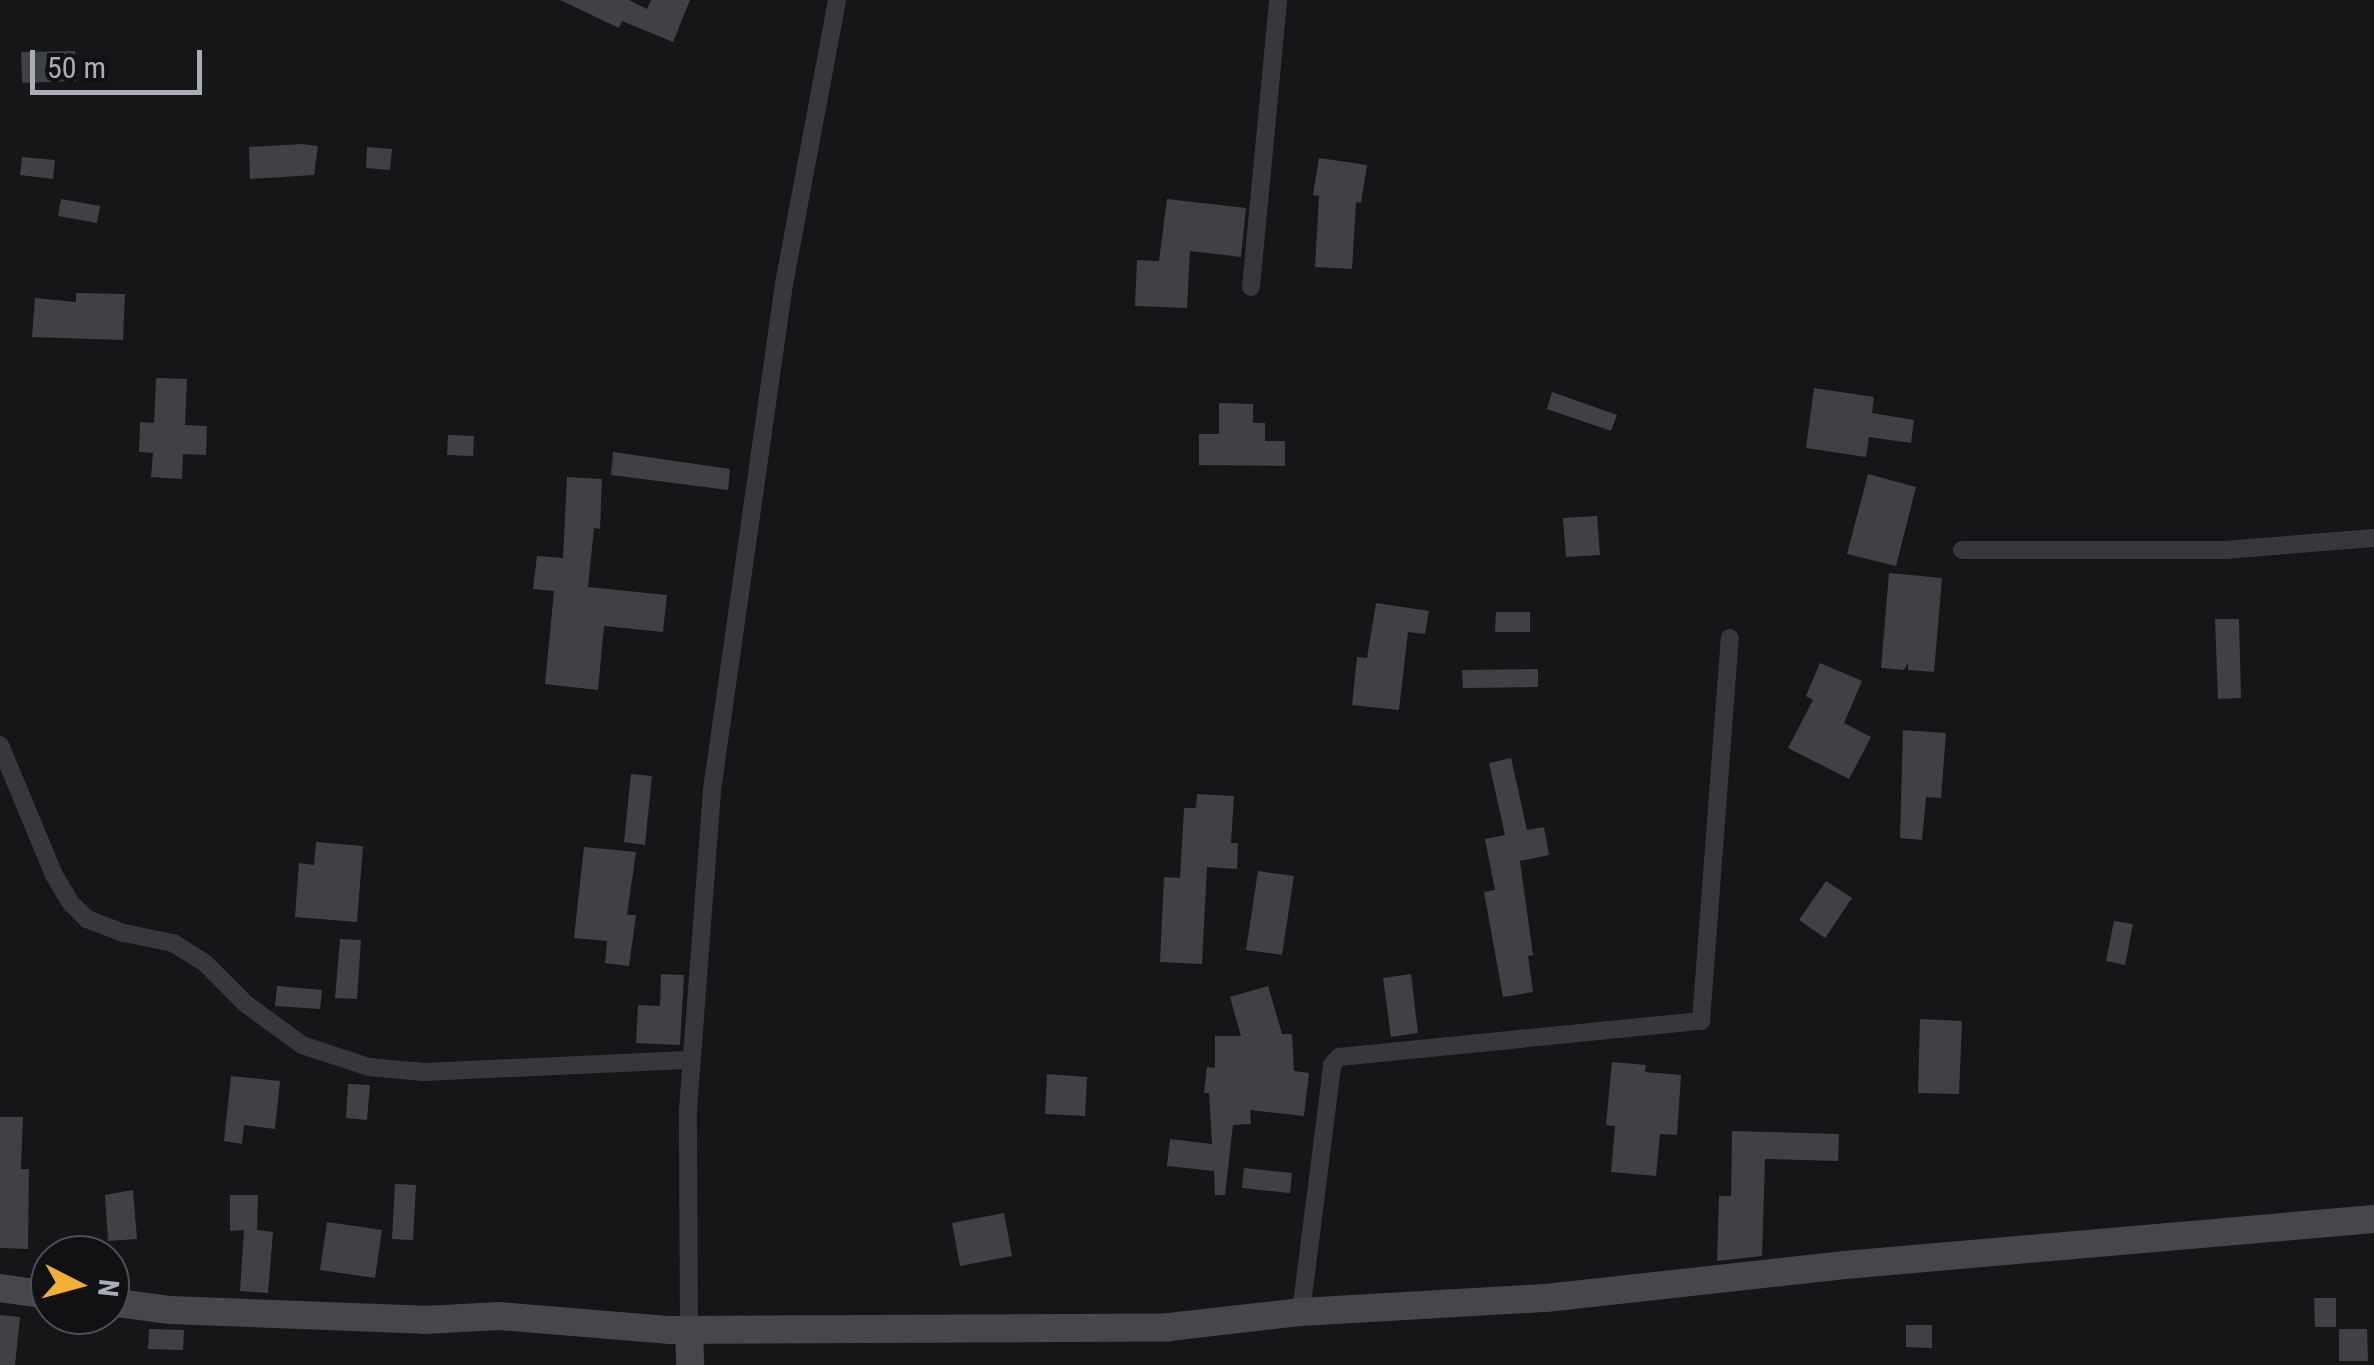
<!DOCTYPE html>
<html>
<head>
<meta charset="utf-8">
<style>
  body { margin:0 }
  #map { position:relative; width:2374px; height:1365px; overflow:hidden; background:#161618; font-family:"Roboto Condensed",sans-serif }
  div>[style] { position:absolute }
  .building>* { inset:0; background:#404145 }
  .street>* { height:18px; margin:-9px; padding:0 9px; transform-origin:9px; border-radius:9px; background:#37383d }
  .secondary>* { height:28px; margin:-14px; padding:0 14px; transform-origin:14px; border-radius:14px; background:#45474d }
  span { translate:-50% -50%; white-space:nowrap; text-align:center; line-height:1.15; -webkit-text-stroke:8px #111113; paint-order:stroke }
  .north { position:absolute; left:30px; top:1235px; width:100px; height:100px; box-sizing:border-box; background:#111113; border:2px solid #4d4f55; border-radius:50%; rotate:96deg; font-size:28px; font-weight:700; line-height:40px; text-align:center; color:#a8adb8 }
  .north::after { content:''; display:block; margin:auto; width:35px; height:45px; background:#f2b134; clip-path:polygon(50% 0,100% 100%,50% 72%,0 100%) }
  .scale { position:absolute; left:30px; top:50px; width:172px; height:45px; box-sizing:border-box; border:5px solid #a8adb8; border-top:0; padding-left:12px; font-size:30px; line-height:35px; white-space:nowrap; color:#a8adb8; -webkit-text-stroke:8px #111113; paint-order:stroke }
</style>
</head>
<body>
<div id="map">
  <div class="building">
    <div style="clip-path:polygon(560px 0,629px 0,647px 9px,651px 0,690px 0,673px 42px,622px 21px,619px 28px)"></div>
    <div style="clip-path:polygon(75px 51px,76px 81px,22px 83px,21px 52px)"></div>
    <div style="clip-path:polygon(302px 144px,318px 146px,314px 175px,250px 179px,249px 147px)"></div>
    <div style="clip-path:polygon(367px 147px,392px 149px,390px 170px,366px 168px)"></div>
    <div style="clip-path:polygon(22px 157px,55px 160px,53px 179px,20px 175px)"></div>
    <div style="clip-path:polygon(1319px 158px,1367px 165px,1361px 203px,1356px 202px,1352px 269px,1315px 267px,1319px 196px,1313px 195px)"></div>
    <div style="clip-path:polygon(61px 199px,100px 206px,97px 223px,58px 216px)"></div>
    <div style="clip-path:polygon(1167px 199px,1246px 208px,1241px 257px,1190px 251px,1187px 308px,1135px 306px,1137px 260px,1159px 261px)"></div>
    <div style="clip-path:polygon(76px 293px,125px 294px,123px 340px,32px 337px,35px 298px,76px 302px)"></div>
    <div style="clip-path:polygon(156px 378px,187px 379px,185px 425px,207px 426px,206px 455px,183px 454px,182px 479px,151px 477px,153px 453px,139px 452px,140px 422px,154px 423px)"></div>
    <div style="clip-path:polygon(1814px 388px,1874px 397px,1872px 413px,1914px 420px,1911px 443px,1869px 437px,1866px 457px,1806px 448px)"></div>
    <div style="clip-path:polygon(1552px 392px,1617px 415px,1611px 431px,1547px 409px)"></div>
    <div style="clip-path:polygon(1219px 403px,1253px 404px,1253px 423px,1265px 423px,1265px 441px,1285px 441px,1285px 466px,1199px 465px,1199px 434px,1219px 434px)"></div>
    <div style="clip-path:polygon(448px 435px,474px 436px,473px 456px,447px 455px)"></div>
    <div style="clip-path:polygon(613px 452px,730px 469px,728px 490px,611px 475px)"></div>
    <div style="clip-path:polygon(1868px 474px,1916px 487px,1896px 566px,1847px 554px)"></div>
    <div style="clip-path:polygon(567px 477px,602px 479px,600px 529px,594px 528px,588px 587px,667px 595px,663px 632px,604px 626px,598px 690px,545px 684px,554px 591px,533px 589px,537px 556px,563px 558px)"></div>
    <div style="clip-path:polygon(1597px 516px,1600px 555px,1566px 557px,1563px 518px)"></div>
    <div style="clip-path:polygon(1889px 573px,1942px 578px,1934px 672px,1908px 670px,1908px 663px,1904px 670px,1881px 668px)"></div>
    <div style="clip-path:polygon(1376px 603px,1429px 611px,1425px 634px,1408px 632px,1399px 710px,1352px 705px,1357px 657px,1367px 658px)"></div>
    <div style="clip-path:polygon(1496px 612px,1530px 612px,1530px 632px,1495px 632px)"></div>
    <div style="clip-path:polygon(2215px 619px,2239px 619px,2241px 698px,2218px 699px)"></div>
    <div style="clip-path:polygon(1820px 663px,1862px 681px,1844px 723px,1871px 737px,1849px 779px,1788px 748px,1813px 700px,1806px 696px)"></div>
    <div style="clip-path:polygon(1538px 669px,1538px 687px,1463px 688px,1462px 670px)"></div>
    <div style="clip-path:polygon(1903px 730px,1946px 733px,1941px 798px,1926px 797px,1922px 840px,1900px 838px)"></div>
    <div style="clip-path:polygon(1511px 758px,1527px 830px,1544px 827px,1549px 855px,1520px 861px,1533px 955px,1528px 956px,1533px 992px,1503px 997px,1484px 892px,1495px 890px,1485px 839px,1505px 835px,1489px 763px)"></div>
    <div style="clip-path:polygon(631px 774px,652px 776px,645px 845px,624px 842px)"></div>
    <div style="clip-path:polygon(1197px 794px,1234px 796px,1231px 843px,1238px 843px,1237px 869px,1207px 867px,1202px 964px,1160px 962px,1164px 877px,1180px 878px,1184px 808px,1196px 808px)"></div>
    <div style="clip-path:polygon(316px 842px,363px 846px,357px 922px,295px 917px,299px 863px,314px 865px)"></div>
    <div style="clip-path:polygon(584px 847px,636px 852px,627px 915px,636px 915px,629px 966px,605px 963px,607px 941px,574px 938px)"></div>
    <div style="clip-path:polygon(1258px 871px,1294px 876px,1282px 955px,1246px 950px)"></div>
    <div style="clip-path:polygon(1826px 881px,1852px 898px,1825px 938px,1799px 920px)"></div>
    <div style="clip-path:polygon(2114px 921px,2133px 924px,2125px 965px,2106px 961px)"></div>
    <div style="clip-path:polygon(340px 939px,361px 940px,357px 999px,335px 998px)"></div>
    <div style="clip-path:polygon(661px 974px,684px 975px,680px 1045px,636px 1043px,638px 1005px,660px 1006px)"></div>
    <div style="clip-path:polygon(1411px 974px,1418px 1033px,1391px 1037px,1383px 978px)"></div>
    <div style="clip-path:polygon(277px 986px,322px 990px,320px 1009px,275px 1006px)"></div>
    <div style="clip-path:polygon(1268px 986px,1282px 1034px,1292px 1034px,1294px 1071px,1309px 1073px,1304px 1116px,1250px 1110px,1251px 1124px,1233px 1125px,1225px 1195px,1215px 1195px,1214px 1171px,1167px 1166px,1170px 1139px,1212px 1144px,1209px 1093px,1204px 1093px,1207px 1067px,1215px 1068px,1215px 1036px,1241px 1036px,1230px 997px)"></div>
    <div style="clip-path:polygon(1920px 1019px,1962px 1021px,1959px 1094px,1918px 1093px)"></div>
    <div style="clip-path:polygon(1612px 1062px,1646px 1065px,1645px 1072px,1681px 1075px,1677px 1135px,1660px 1134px,1656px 1176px,1611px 1172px,1615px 1126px,1606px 1125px)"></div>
    <div style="clip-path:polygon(1047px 1074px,1087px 1077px,1085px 1116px,1045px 1114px)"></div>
    <div style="clip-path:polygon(231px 1076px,280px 1081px,275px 1129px,244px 1125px,242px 1144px,224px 1141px)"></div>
    <div style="clip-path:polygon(348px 1084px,370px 1085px,367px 1120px,346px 1118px)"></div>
    <div style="clip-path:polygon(0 1117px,23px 1117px,21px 1169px,29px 1169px,28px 1249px,0 1248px)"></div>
    <div style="clip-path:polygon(1732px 1131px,1839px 1134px,1838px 1161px,1765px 1159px,1762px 1256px,1717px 1261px,1719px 1196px,1731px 1196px)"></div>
    <div style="clip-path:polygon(1244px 1168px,1292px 1173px,1290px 1193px,1242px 1188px)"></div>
    <div style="clip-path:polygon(395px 1184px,416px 1185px,413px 1240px,392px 1239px)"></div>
    <div style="clip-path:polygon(133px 1190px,137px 1239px,108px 1241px,105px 1195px)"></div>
    <div style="clip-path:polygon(230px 1195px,258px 1195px,257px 1230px,273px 1232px,268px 1293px,240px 1291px,244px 1230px,230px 1231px)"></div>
    <div style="clip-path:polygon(1004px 1213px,1012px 1256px,960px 1266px,952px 1223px)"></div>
    <div style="clip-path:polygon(327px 1222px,382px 1230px,375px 1278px,320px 1270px)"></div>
    <div style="clip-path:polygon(2314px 1298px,2336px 1298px,2336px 1327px,2315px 1327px)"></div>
    <div style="clip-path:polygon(0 1315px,20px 1317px,15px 1365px,0 1365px)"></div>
    <div style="clip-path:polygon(1906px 1325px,1932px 1325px,1932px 1348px,1906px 1347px)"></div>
    <div style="clip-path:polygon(149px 1329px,184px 1330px,183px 1350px,148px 1349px)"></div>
    <div style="clip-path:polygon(2339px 1329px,2367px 1329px,2368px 1361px,2339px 1361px)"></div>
  </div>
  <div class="street">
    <div style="left:1251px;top:287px;width:288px;rotate:-84.6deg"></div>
    <div style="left:1962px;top:550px;width:263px"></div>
    <div style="left:2225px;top:550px;width:149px;rotate:-4.6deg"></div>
    <div style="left:0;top:745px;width:141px;rotate:67.4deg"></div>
    <div style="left:54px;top:875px;width:33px;rotate:59deg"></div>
    <div style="left:71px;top:903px;width:23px;rotate:45deg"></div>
    <div style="left:87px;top:919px;width:40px;rotate:21deg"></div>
    <div style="left:124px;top:933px;width:50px;rotate:11.5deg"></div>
    <div style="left:173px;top:943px;width:38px;rotate:32deg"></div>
    <div style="left:205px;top:963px;width:58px;rotate:45deg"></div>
    <div style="left:246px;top:1004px;width:69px;rotate:36.2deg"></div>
    <div style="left:302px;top:1045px;width:71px;rotate:18.2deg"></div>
    <div style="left:369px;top:1067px;width:55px;rotate:5.2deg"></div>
    <div style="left:424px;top:1072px;width:268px;rotate:-2.6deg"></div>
    <div style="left:1301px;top:1312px;width:249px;rotate:-82.8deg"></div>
    <div style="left:1332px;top:1065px;width:11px;rotate:-49deg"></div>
    <div style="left:1339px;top:1057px;width:364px;rotate:-5.7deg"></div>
    <div style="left:1701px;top:1021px;width:384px;rotate:-85.7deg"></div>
    <div style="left:689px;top:1330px;width:220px;rotate:-90.3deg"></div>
    <div style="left:688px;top:1110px;width:321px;rotate:-85.7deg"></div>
    <div style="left:712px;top:790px;width:511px;rotate:-81.9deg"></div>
    <div style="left:784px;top:284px;width:289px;rotate:-79.4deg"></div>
  </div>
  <div class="secondary">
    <div style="left:0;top:1288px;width:50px;rotate:8deg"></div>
    <div style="left:110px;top:1302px;width:61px;rotate:7.6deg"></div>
    <div style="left:170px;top:1310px;width:255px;rotate:2.2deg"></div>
    <div style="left:425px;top:1320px;width:74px;rotate:-3.1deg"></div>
    <div style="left:499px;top:1316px;width:172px;rotate:4.7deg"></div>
    <div style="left:670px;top:1330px;width:499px;rotate:-0.3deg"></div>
    <div style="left:1169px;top:1327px;width:133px;rotate:-6.5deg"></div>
    <div style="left:1301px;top:1312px;width:245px;rotate:-3.3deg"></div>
    <div style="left:1546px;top:1298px;width:301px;rotate:-6.3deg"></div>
    <div style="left:1845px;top:1265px;width:531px;rotate:-4.97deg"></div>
    <div style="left:689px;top:1330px;width:35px;rotate:88deg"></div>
  </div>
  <div class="north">N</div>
  <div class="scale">50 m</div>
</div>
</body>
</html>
